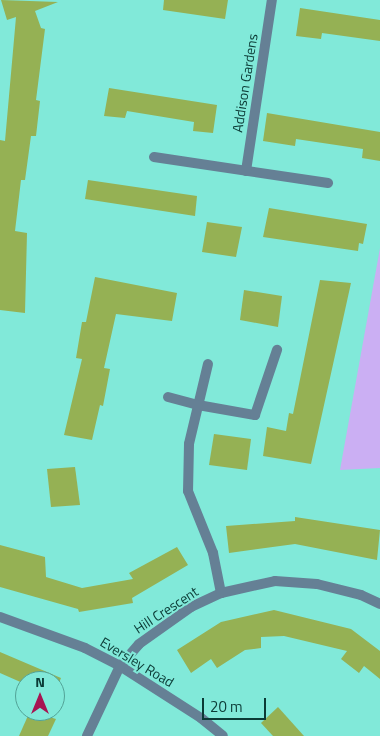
<!DOCTYPE html>
<html>
<head>
<meta charset="utf-8">
<style>
  body { margin:0 }
  #map { position:relative; width:380px; height:736px; overflow:hidden; background:#81e9d9; font-family:"Titillium Web",sans-serif }
  div>[style] { position:absolute }
  .green>* { inset:0; background:#cbaff3 }
  .building>* { inset:0; background:#95b154 }
  .service>* { height:10px; margin:-5px; padding:0 5px; transform-origin:5px; border-radius:5px; background:#658095 }
  .minor>* { height:10px; margin:-5px; padding:0 5px; transform-origin:5px; border-radius:5px; background:#658095 }
  span { translate:-50% -50%; white-space:nowrap; text-align:center; line-height:1.15; -webkit-text-stroke:4px #81e9d9; paint-order:stroke }
  .street-label { font-size:14px; color:#0b3a35 }
  .north { position:absolute; left:15px; top:671px; width:50px; height:50px; box-sizing:border-box; background:#81e9d9; border:1px solid #52a397; border-radius:50%; rotate:0deg; font-size:14px; font-weight:700; line-height:20px; text-align:center; color:#0b3a35 }
  .north::after { content:''; display:block; margin:auto; width:18px; height:22px; background:#a61552; clip-path:polygon(50% 0,100% 100%,50% 72%,0 100%) }
  .scale { position:absolute; left:202px; top:698px; width:64px; height:22px; box-sizing:border-box; border:2px solid #0b3a35; border-top:0; padding-left:6px; font-size:15px; line-height:18px; white-space:nowrap; color:#0b3a35; -webkit-text-stroke:4px #81e9d9; paint-order:stroke }
</style>
</head>
<body>
<div id="map">
  <div class="green">
    <div style="clip-path:polygon(380px 248px,380px 468px,340px 470px)"></div>
  </div>
  <div class="building">
    <div style="clip-path:polygon(1px 0,58px 2px,35px 11px,41px 28px,45px 29px,36px 100px,40px 101px,36px 136px,31px 136px,25px 180px,21px 180px,15px 231px,27px 233px,25px 313px,0 310px,0 140px,5px 141px,16px 17px,7px 20px)"></div>
    <div style="clip-path:polygon(164px 0,228px 0,225px 19px,163px 10px)"></div>
    <div style="clip-path:polygon(300px 8px,380px 20px,380px 41px,322px 33px,321px 39px,296px 36px)"></div>
    <div style="clip-path:polygon(109px 88px,217px 105px,213px 133px,193px 131px,194px 122px,127px 111px,125px 118px,104px 116px)"></div>
    <div style="clip-path:polygon(267px 113px,380px 132px,380px 161px,362px 158px,363px 149px,296px 139px,295px 146px,263px 141px)"></div>
    <div style="clip-path:polygon(88px 180px,197px 196px,195px 216px,85px 199px)"></div>
    <div style="clip-path:polygon(269px 208px,367px 224px,363px 244px,359px 243px,358px 251px,263px 237px)"></div>
    <div style="clip-path:polygon(207px 222px,242px 227px,236px 257px,202px 252px)"></div>
    <div style="clip-path:polygon(95px 277px,177px 293px,172px 321px,116px 314px,104px 368px,110px 369px,103px 406px,100px 405px,92px 440px,64px 435px,82px 359px,76px 358px,82px 322px,86px 322px)"></div>
    <div style="clip-path:polygon(320px 280px,351px 283px,311px 464px,263px 456px,267px 427px,286px 431px,289px 413px,293px 414px)"></div>
    <div style="clip-path:polygon(244px 290px,282px 296px,278px 327px,240px 320px)"></div>
    <div style="clip-path:polygon(214px 434px,251px 439px,247px 470px,209px 465px)"></div>
    <div style="clip-path:polygon(75px 467px,80px 505px,51px 507px,47px 469px)"></div>
    <div style="clip-path:polygon(295px 517px,380px 530px,377px 560px,295px 544px,229px 553px,226px 526px,295px 521px)"></div>
    <div style="clip-path:polygon(0 545px,45px 557px,46px 577px,82px 588px,133px 579px,129px 573px,177px 547px,188px 565px,132px 598px,133px 603px,79px 612px,78px 609px,0 587px)"></div>
    <div style="clip-path:polygon(274px 610px,351px 629px,380px 651px,380px 679px,364px 666px,359px 673px,341px 659px,347px 651px,284px 636px,261px 637px,261px 648px,245px 650px,217px 668px,211px 659px,191px 673px,177px 650px,221px 622px)"></div>
    <div style="clip-path:polygon(0 652px,61px 678px,55px 693px,55px 681px,25px 684px,0 673px)"></div>
    <div style="clip-path:polygon(278px 707px,304px 736px,273px 736px,261px 723px)"></div>
    <div style="clip-path:polygon(30px 711px,56px 719px,48px 736px,19px 736px)"></div>
  </div>
  <div class="service">
    <div style="left:198px;top:405px;width:58px;rotate:10deg"></div>
    <div style="left:255px;top:415px;width:69px;rotate:-71.3deg"></div>
  </div>
  <div class="minor">
    <div style="left:154px;top:157px;width:176px;rotate:8.5deg"></div>
    <div style="left:246px;top:171px;width:173px;rotate:-81.4deg"></div>
    <div style="left:208px;top:364px;width:82px;rotate:103.4deg"></div>
    <div style="left:189px;top:444px;width:47px;rotate:91.2deg"></div>
    <div style="left:188px;top:491px;width:67px;rotate:68deg"></div>
    <div style="left:213px;top:553px;width:41px;rotate:78.7deg"></div>
    <div style="left:168px;top:397px;width:31px;rotate:15deg"></div>
    <div style="left:0;top:617px;width:90px;rotate:20deg"></div>
    <div style="left:85px;top:648px;width:39px;rotate:27deg"></div>
    <div style="left:120px;top:666px;width:96px;rotate:32.7deg"></div>
    <div style="left:201px;top:718px;width:28px;rotate:39deg"></div>
    <div style="left:87px;top:736px;width:77px;rotate:-64.8deg"></div>
    <div style="left:120px;top:666px;width:29px;rotate:-49deg"></div>
    <div style="left:139px;top:644px;width:64px;rotate:-35.4deg"></div>
    <div style="left:191px;top:607px;width:33px;rotate:-25deg"></div>
    <div style="left:221px;top:593px;width:55px;rotate:-12.5deg"></div>
    <div style="left:275px;top:581px;width:42px;rotate:4.1deg"></div>
    <div style="left:317px;top:584px;width:45px;rotate:14deg"></div>
    <div style="left:361px;top:595px;width:21px;rotate:25deg"></div>
  </div>
  <div class="street-label">
    <span style="left:245px;top:83px;rotate:-81deg">Addison Gardens</span>
    <span style="left:166px;top:610px;rotate:-33deg">Hill Crescent</span>
    <span style="left:137px;top:662px;rotate:31deg">Eversley Road</span>
  </div>
  <div class="north">N</div>
  <div class="scale">20 m</div>
</div>
</body>
</html>
